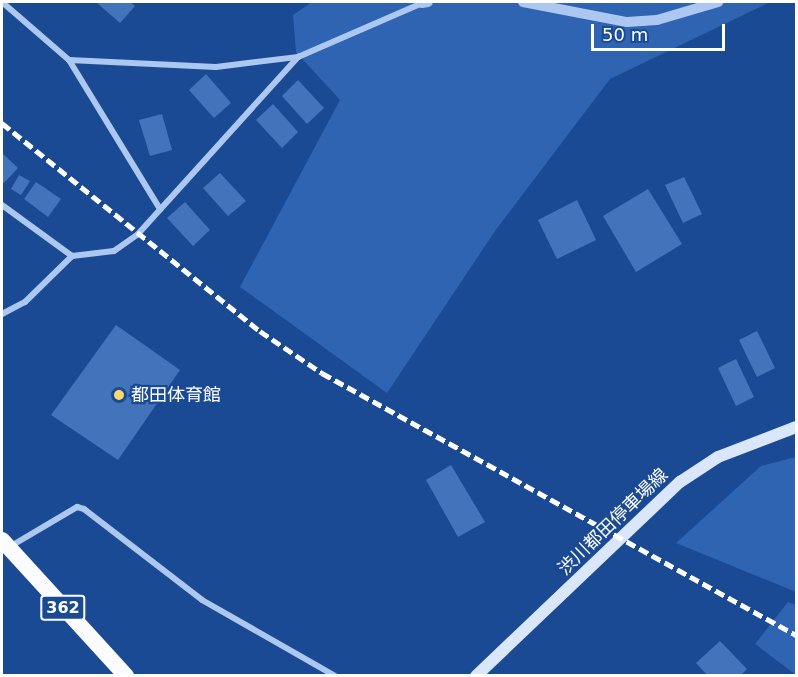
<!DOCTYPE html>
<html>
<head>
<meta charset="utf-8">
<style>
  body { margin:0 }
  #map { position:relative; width:798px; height:677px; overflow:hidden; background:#1a4a94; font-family:"DejaVu Sans","Noto Sans JP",sans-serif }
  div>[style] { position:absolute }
  .green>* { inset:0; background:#2e64b2 }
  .building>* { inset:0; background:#4374bb }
  .minor>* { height:6px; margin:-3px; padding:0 3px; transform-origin:3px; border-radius:3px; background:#acc8f0 }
  .tertiary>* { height:10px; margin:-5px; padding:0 5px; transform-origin:5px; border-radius:5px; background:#acc8f0 }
  .secondary>* { height:12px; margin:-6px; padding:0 6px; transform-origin:6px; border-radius:6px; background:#dae7fb }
  .trunk>* { height:16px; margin:-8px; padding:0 8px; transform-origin:8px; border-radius:8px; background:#fafcff }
  .rail>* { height:4.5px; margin-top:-2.25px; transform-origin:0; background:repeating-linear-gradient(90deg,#fff 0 10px,transparent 0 14.5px) }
  .dots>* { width:16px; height:16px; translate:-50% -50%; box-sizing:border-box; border:3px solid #1a4a94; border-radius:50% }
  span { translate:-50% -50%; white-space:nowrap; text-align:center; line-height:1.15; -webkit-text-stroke:4.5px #1a4a94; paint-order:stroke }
  .shield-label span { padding:2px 4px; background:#1a4a94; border:2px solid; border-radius:4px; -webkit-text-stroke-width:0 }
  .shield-label { font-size:16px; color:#fff; font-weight:700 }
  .poi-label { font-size:18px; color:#fff }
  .left { translate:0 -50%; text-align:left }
  .street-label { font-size:18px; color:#fff }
  .frame { position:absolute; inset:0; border:3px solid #fff; pointer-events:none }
  .scale { position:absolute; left:591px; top:24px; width:134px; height:27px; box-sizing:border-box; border:3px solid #fff; border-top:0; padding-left:8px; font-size:18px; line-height:21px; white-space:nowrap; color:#fff; -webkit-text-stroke:4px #1a4a94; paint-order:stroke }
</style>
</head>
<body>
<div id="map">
  <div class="green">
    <div style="clip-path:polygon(312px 2px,770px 2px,610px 79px,495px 231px,387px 393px,240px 287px,340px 100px,296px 52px,293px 15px)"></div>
    <div style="clip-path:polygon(796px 457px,796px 592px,676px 543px,761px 466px)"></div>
    <div style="clip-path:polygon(788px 602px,796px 605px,796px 675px,755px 644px)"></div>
  </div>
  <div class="building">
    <div style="clip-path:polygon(96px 2px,130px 2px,135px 6px,120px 23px)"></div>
    <div style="clip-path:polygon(206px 74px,231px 103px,214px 118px,189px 90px)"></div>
    <div style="clip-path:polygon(298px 80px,324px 108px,307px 124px,282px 96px)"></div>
    <div style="clip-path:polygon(273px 104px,298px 132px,282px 148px,256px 120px)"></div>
    <div style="clip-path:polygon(162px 114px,172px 150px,150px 156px,139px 120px)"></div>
    <div style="clip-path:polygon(2px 153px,18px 168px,4px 183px,2px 181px)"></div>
    <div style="clip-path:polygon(220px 173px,246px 201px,228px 216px,203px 188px)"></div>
    <div style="clip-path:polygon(19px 175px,30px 181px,21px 195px,11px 189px)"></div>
    <div style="clip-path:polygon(684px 177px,702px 214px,683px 223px,665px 185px)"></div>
    <div style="clip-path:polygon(36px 182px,61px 199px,48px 217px,24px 199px)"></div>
    <div style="clip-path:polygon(648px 189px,682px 244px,636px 272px,603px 216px)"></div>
    <div style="clip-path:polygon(577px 200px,596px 240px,557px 259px,538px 220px)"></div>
    <div style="clip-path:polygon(185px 202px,210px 230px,193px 246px,167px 218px)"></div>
    <div style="clip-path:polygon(116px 325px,180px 370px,118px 460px,51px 415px)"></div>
    <div style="clip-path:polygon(757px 331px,775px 368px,757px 377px,739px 340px)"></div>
    <div style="clip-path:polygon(736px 359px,754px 397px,736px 406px,718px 368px)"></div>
    <div style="clip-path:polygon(451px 465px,485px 522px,458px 537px,426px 480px)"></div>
    <div style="clip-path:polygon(720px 641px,747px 669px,740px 676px,708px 676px,696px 663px)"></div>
  </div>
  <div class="minor">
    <div style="left:2px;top:2px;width:89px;rotate:40.9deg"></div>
    <div style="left:69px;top:60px;width:147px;rotate:2.7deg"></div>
    <div style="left:216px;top:67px;width:83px;rotate:-7deg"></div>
    <div style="left:69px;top:60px;width:175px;rotate:58.6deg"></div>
    <div style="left:2px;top:205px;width:87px;rotate:36.1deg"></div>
    <div style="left:2px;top:314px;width:26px;rotate:-28deg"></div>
    <div style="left:25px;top:302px;width:66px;rotate:-44.4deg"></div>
    <div style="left:72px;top:256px;width:42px;rotate:-6.8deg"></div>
    <div style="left:114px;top:251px;width:29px;rotate:-35deg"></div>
    <div style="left:138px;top:234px;width:239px;rotate:-47.9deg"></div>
    <div style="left:298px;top:57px;width:135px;rotate:-23.5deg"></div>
    <div style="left:11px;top:546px;width:77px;rotate:-30.6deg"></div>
    <div style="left:77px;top:507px;width:7px;rotate:16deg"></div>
    <div style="left:84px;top:509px;width:149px;rotate:37.6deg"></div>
    <div style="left:202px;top:600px;width:153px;rotate:29.7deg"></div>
  </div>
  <div class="tertiary">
    <div style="left:523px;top:2px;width:106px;rotate:10.9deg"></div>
    <div style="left:627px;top:22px;width:30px;rotate:-4deg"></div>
    <div style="left:657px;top:20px;width:64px;rotate:-16.4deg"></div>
    <div style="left:422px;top:3px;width:6px;rotate:-9deg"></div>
  </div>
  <div class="secondary">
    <div style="left:476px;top:676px;width:282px;rotate:-43.6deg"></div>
    <div style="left:680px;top:482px;width:45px;rotate:-33.3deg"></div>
    <div style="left:718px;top:457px;width:84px;rotate:-21deg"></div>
  </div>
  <div class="trunk">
    <div style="left:2px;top:540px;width:184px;rotate:47.6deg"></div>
  </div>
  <div class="rail">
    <div style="left:2px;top:123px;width:331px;rotate:38.9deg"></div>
    <div style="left:260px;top:331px;width:75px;rotate:34.1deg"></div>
    <div style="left:322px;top:373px;width:542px;rotate:28.93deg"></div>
  </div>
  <div class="dots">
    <div style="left:119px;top:395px;background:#ffda6a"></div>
  </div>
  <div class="shield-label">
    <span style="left:63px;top:608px">362</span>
  </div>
  <div class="poi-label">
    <span class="left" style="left:131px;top:395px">都田体育館</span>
  </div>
  <div class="street-label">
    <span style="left:613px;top:522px;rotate:-44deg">渋川都田停車場線</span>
  </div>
  <div class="frame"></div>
  <div class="scale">50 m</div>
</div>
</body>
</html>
